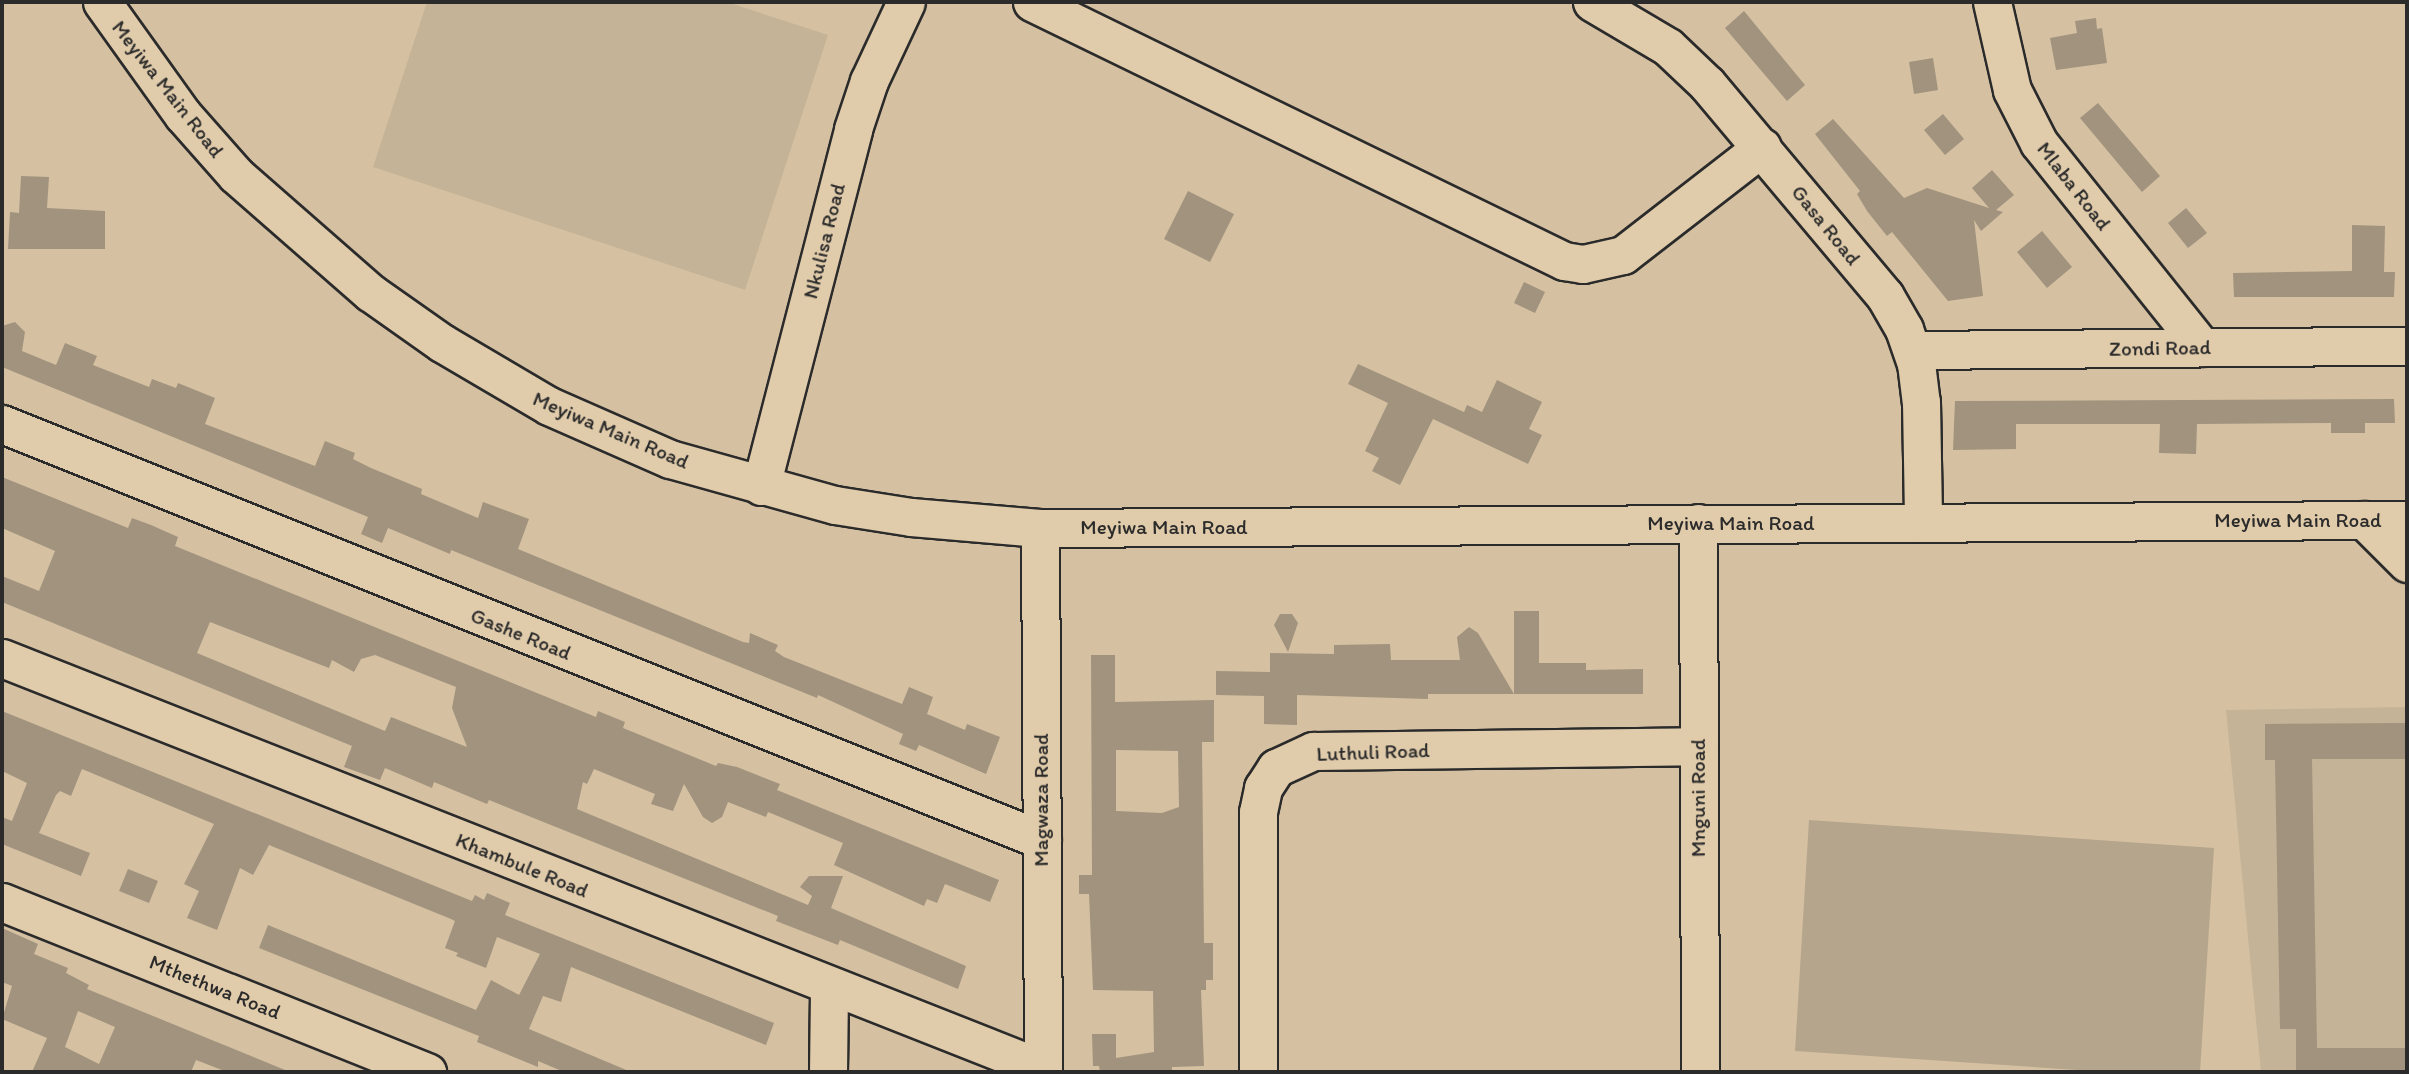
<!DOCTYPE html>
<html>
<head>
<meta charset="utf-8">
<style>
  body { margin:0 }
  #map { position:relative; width:2409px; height:1074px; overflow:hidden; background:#d5c1a2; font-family:Itim,sans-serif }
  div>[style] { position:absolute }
  .built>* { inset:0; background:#c5b397 }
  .green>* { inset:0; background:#b5a58c }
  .building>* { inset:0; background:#a1937e }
  .roads { filter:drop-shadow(2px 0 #2b2b2b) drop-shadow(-2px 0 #2b2b2b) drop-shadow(0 2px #2b2b2b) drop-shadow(0 -2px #2b2b2b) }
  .minor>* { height:37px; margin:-18.5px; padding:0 18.5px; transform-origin:18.5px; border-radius:18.5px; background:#e0cbaa }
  span { translate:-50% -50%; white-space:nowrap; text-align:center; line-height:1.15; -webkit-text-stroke:5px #e0cbaa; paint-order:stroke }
  .street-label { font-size:21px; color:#2b2b2b }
  .frame { position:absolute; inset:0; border:4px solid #2b2b2b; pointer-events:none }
</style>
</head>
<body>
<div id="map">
  <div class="built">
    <div style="clip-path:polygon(427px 2px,727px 2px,828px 35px,745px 290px,373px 167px)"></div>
    <div style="clip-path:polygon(2407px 707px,2407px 1072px,2261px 1072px,2226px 710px)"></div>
  </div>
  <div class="green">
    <div style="clip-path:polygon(1809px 820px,2214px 848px,2200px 1072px,2108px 1072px,1795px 1051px)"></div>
  </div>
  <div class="building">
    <div style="clip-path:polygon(1744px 11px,1805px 85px,1787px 101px,1725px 28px)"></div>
    <div style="clip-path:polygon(2096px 18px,2097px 29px,2102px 28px,2107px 63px,2056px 70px,2050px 38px,2077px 33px,2075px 21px)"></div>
    <div style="clip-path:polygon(1933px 58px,1938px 90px,1914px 94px,1909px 62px)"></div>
    <div style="clip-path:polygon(2098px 103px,2160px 176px,2142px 192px,2080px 118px)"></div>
    <div style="clip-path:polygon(1943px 114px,1964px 139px,1945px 155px,1924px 130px)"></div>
    <div style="clip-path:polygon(1833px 119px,1904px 198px,1927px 188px,1989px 208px,1972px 188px,1992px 170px,2014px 195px,1996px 210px,2003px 212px,1981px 231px,1974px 220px,1983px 296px,1948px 301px,1892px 232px,1887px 236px,1867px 211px,1857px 194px,1860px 191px,1815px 134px)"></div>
    <div style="clip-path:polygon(21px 176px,49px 177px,47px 208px,105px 211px,105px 249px,8px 249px,10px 212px,19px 213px)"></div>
    <div style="clip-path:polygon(1188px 191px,1234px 214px,1210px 262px,1164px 239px)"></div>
    <div style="clip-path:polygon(2186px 208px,2207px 233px,2188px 248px,2168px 223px)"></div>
    <div style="clip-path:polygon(2352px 225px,2385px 226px,2384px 272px,2395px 272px,2394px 297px,2234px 297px,2233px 273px,2352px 271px)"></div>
    <div style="clip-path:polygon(2042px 231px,2072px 267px,2047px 288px,2017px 252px)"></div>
    <div style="clip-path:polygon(1524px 282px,1545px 292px,1535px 313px,1514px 303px)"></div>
    <div style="clip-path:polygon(15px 322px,25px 332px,22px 351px,56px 365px,65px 343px,97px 356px,93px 365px,149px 387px,152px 379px,176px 388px,178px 383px,215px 398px,205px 424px,315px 466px,325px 441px,355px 453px,353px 459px,371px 468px,422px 489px,421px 494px,478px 518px,483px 502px,529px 519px,518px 549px,743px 642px,749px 643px,750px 633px,778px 645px,775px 651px,784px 657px,902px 704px,909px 687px,933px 697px,927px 714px,965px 730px,967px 724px,1000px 737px,986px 774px,919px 745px,916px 751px,899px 744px,903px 734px,818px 695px,817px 698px,451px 550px,450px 554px,388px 528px,382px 543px,361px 534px,368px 517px,2px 367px,2px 326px)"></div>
    <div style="clip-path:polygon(1358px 364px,1464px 412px,1467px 405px,1482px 412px,1497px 380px,1542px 402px,1529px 429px,1542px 435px,1528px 464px,1433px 419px,1400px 485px,1372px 471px,1379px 458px,1365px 451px,1388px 403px,1348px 384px)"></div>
    <div style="clip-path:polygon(2394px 399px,2395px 423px,2365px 423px,2365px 433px,2331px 433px,2331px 423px,2197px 424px,2196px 454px,2159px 453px,2160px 424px,2016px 424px,2016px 449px,1953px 450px,1955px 401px)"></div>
    <div style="clip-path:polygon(evenodd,2px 477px,128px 528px,132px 518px,151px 525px,178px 537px,175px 546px,596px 717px,598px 711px,625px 722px,623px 728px,716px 766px,718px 763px,737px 767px,780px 784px,777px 790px,999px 880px,990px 902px,945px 884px,937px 903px,927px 899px,924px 906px,834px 865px,843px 843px,768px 812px,766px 817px,728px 802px,722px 817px,712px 823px,703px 817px,684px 784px,673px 811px,651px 804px,655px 794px,594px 769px,587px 784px,583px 782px,577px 809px,808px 905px,812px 896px,800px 887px,809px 876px,843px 876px,831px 908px,966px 966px,958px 989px,840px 940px,838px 945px,776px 921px,778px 916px,489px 800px,487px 804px,434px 782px,432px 788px,385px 768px,380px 780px,344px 767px,352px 746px,2px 602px,2px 576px,39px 591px,55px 551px,2px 528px,2px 477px,210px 622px,329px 668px,332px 660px,354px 672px,361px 659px,375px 655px,456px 687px,452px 708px,467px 747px,391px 717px,385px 731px,197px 653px,210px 622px)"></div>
    <div style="clip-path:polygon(1514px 611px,1539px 611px,1539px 663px,1586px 663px,1586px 670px,1643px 669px,1643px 694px,1514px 694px)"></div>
    <div style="clip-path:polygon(1280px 614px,1292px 614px,1298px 623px,1288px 652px,1274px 625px)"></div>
    <div style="clip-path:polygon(1469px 627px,1478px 633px,1514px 694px,1428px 694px,1428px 699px,1297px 695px,1297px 725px,1264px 724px,1264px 696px,1216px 695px,1216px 671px,1270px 672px,1270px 653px,1334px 654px,1334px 645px,1390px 644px,1391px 660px,1460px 660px,1457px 637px)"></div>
    <div style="clip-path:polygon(evenodd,1091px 655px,1115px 655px,1115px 702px,1214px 700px,1214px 742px,1202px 742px,1204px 943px,1213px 943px,1213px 980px,1206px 980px,1206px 990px,1201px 990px,1204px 1066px,1172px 1067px,1172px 1072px,1100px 1072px,1099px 1066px,1093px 1066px,1092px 1034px,1116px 1034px,1116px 1058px,1154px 1052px,1153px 991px,1093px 990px,1089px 894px,1079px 894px,1079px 875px,1092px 875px,1091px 655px,1116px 750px,1178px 751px,1179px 807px,1162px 813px,1116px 811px,1116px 750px)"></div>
    <div style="clip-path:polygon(2px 711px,472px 901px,475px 895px,484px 900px,487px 893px,510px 903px,505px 915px,774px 1023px,766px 1045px,571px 967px,561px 1002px,543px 996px,529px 1029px,631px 1072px,564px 1072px,538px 1061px,538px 1067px,477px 1042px,479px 1036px,259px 948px,268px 925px,476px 1010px,491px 980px,519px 995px,540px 954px,497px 937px,486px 968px,456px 956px,458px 953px,445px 948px,455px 921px,451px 919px,269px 845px,253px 875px,240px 868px,217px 930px,187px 918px,199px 891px,184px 884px,214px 824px,82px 769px,71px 796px,60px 791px,56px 795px,39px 833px,90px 853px,81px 876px,2px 844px,2px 817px,12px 821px,27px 783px,2px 771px)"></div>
    <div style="clip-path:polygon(2407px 723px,2407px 759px,2312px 759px,2317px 1048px,2407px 1048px,2407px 1072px,2296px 1072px,2296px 1029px,2280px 1029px,2275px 760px,2265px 760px,2265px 724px)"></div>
    <div style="clip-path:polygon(128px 869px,158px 881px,149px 903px,119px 891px)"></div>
    <div style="clip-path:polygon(evenodd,2px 928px,38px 944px,34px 954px,68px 968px,66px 973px,89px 985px,87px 989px,290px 1072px,227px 1072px,196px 1060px,191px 1072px,32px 1072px,47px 1038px,2px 1019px,12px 986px,2px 982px,2px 928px,78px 1011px,115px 1027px,99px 1064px,65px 1047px,78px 1011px)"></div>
  </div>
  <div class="roads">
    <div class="minor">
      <div style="left:102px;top:2px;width:139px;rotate:54.4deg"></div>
      <div style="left:183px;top:115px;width:80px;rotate:48.5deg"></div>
      <div style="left:236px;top:175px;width:179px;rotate:41.2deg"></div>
      <div style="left:371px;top:293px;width:87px;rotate:35.2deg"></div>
      <div style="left:442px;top:343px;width:124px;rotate:30.5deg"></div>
      <div style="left:549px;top:406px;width:132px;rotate:23.7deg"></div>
      <div style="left:670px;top:459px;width:171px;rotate:15.6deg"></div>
      <div style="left:835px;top:505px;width:77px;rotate:9deg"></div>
      <div style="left:911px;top:517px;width:129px;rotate:4.9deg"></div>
      <div style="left:1040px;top:528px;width:1367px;rotate:-0.34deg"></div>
      <div style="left:1032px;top:2px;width:592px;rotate:25.96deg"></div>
      <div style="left:1564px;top:261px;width:19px;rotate:9deg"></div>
      <div style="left:1583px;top:264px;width:41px;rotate:-12.7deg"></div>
      <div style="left:1623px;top:255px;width:176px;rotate:-37.8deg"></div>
      <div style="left:1592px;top:2px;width:88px;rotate:30.6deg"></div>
      <div style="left:1668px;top:47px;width:54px;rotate:43.5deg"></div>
      <div style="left:1707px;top:84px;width:277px;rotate:50deg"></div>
      <div style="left:1885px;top:296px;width:38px;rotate:60deg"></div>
      <div style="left:1904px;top:329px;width:36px;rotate:71deg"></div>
      <div style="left:1916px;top:363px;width:39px;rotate:83deg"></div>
      <div style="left:1921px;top:402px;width:120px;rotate:89deg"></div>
      <div style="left:1992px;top:2px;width:90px;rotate:77.2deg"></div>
      <div style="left:2012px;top:90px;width:59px;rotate:63deg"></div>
      <div style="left:2039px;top:143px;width:261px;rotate:51.4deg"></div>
      <div style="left:1913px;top:350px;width:494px;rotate:-0.5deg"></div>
      <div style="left:2px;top:424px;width:1120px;rotate:21.8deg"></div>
      <div style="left:761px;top:486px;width:369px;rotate:-75.5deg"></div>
      <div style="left:853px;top:129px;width:51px;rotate:-71.6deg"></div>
      <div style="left:869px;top:81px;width:87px;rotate:-64.9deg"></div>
      <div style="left:2364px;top:520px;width:61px;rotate:45deg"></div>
      <div style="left:1698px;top:523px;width:549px;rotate:89.79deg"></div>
      <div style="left:1040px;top:528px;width:544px;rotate:89.68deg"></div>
      <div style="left:2px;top:658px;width:1119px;rotate:21.54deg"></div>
      <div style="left:2px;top:902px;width:458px;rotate:21.8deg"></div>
      <div style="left:828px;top:1072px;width:84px;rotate:-89.3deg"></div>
      <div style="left:1258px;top:1072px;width:260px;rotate:-90deg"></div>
      <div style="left:1258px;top:812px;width:25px;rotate:-78deg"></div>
      <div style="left:1263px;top:788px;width:24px;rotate:-57deg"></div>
      <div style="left:1276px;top:768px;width:41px;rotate:-24.7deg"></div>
      <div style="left:1313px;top:751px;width:385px;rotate:-0.7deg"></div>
    </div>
  </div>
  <div class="street-label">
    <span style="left:168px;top:89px;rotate:52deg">Meyiwa Main Road</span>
    <span style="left:2074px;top:186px;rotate:52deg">Mlaba Road</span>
    <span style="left:1826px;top:225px;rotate:51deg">Gasa Road</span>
    <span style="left:824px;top:241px;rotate:-76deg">Nkulisa Road</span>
    <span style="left:2160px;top:348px;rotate:-1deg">Zondi Road</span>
    <span style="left:611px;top:430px;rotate:23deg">Meyiwa Main Road</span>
    <span style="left:2298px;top:520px">Meyiwa Main Road</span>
    <span style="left:1731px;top:523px">Meyiwa Main Road</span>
    <span style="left:1164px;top:527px">Meyiwa Main Road</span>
    <span style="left:521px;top:634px;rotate:22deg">Gashe Road</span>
    <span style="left:1373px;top:752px;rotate:-2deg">Luthuli Road</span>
    <span style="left:1698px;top:798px;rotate:-90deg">Mnguni Road</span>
    <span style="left:1041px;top:800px;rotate:-90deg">Magwaza Road</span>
    <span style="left:522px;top:865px;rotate:22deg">Khambule Road</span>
    <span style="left:215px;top:987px;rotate:22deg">Mthethwa Road</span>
  </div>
  <div class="frame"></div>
</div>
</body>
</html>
